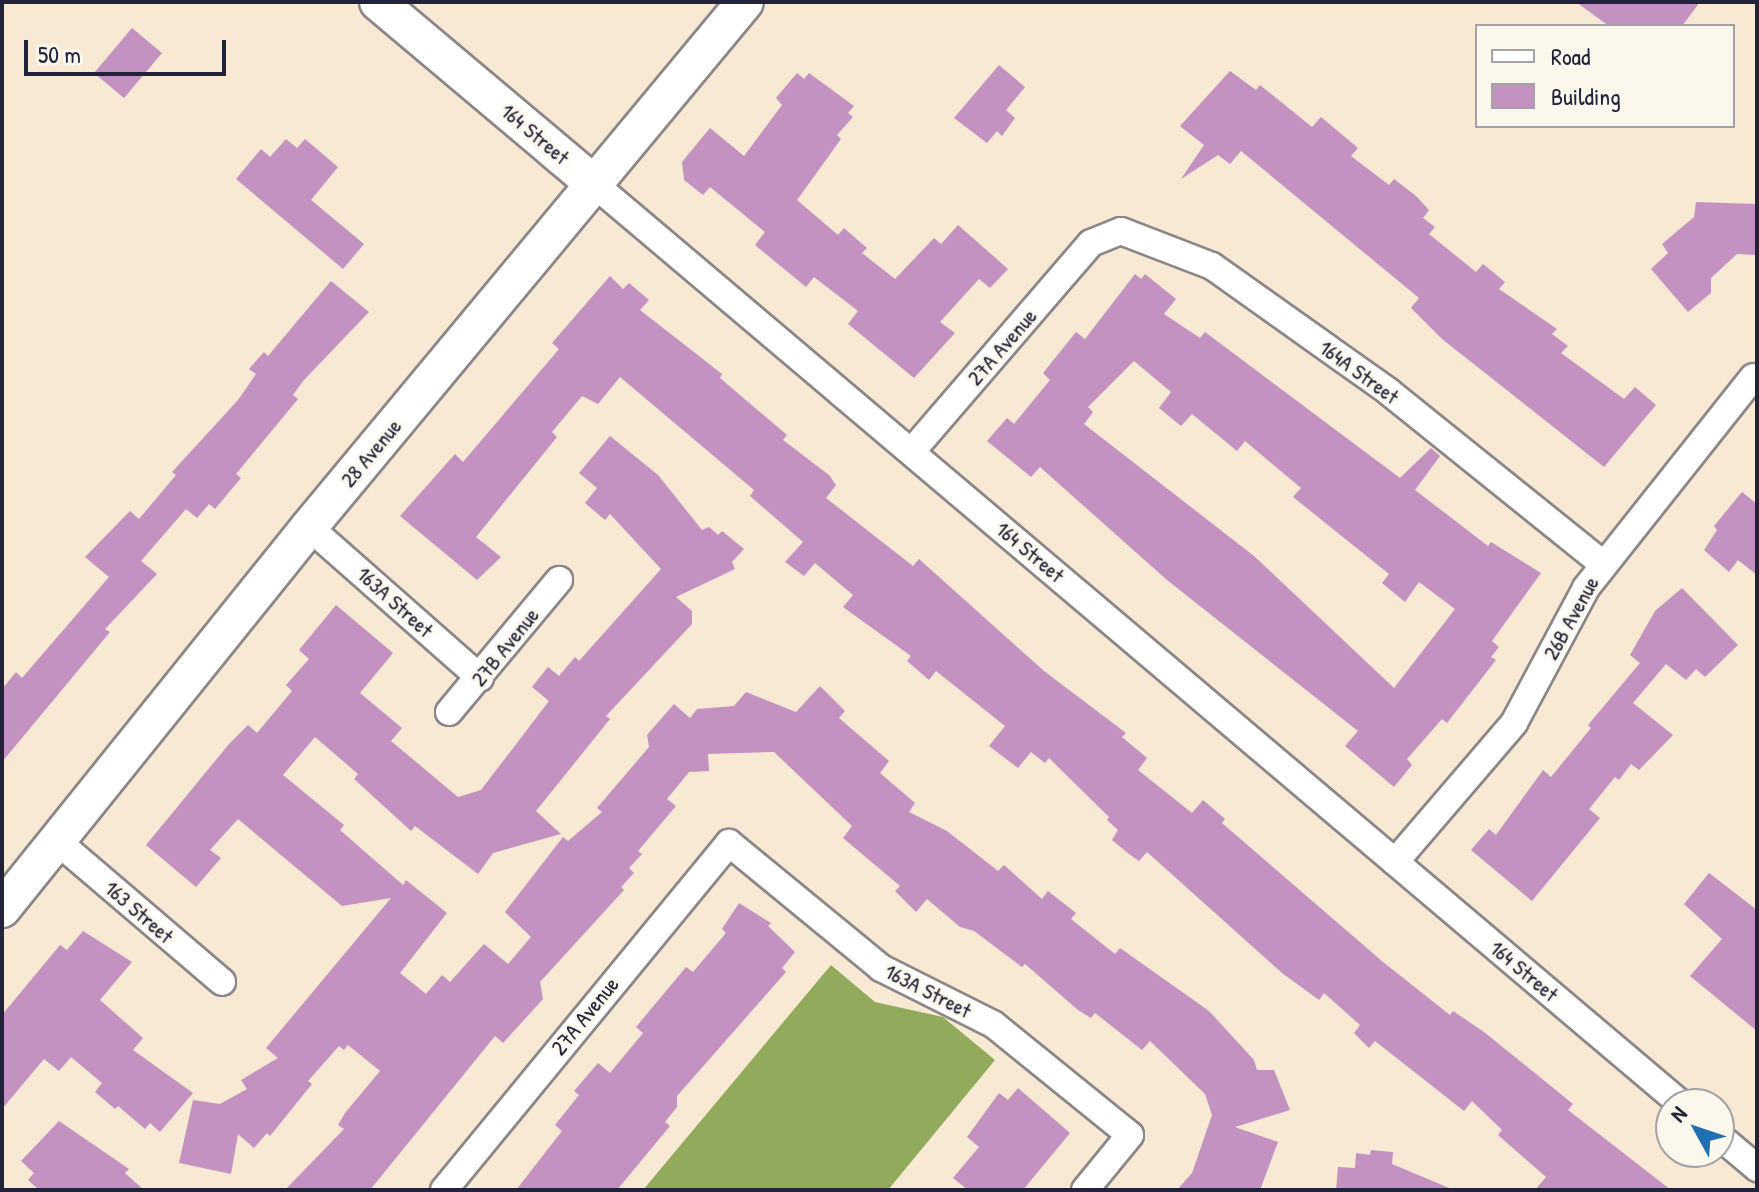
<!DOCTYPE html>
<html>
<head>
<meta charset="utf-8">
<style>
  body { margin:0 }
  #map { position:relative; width:1759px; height:1192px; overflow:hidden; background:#f7e9d3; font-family:"Patrick Hand",sans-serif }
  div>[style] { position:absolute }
  .forest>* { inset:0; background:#92aa5c }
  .building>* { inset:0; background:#c392c1 }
  .roads { filter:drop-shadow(2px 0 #8c8687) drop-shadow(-2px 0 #8c8687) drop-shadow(0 2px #8c8687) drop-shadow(0 -2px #8c8687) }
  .street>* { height:26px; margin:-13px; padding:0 13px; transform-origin:13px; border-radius:13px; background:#fff }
  .secondary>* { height:36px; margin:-18px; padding:0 18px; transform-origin:18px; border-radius:18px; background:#fff }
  span { translate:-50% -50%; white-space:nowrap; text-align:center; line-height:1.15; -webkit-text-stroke:6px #fbf7ec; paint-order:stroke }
  .street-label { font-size:22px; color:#22223b }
  .frame { position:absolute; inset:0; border:4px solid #22223b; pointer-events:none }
  .legend { position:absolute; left:1475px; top:24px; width:260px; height:104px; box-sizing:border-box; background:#fbf7ec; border:2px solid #a4a2a5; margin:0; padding:10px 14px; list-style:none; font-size:24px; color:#22223b }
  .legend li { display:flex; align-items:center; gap:16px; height:40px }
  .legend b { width:40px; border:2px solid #a4a2a5 }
  .north { position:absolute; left:1655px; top:1088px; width:80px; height:80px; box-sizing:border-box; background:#fbf7ec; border:2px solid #a4a2a5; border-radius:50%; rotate:310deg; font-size:22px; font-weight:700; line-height:32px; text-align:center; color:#22223b }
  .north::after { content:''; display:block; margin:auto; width:28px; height:36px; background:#1f6fb2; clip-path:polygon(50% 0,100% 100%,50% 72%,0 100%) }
  .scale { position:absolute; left:24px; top:40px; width:202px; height:36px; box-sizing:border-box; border:4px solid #22223b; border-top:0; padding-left:10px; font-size:24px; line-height:28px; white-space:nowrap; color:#22223b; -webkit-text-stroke:6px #fbf7ec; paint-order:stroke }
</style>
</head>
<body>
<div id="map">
  <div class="forest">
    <div style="clip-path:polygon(831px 965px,875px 1002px,943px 1017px,995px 1060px,888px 1190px,643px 1190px)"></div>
  </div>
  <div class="building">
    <div style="clip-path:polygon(1576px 2px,1700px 2px,1682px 26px,1609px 26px)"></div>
    <div style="clip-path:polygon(132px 28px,162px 53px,124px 98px,94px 73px)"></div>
    <div style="clip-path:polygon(999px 65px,1025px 87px,1006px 110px,1015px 118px,1002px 136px,997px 131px,987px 143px,954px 118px)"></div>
    <div style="clip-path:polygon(1230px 71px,1256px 90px,1260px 85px,1312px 127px,1321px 117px,1358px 148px,1351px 156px,1389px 185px,1394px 179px,1416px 196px,1429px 210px,1423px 218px,1435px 227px,1429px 234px,1476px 272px,1483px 264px,1505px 282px,1499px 289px,1557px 329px,1552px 334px,1568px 346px,1561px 353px,1624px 399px,1635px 387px,1656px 405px,1604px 467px,1442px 339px,1411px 308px,1419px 298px,1241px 151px,1230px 164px,1218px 155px,1181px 179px,1204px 145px,1180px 126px)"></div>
    <div style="clip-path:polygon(797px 73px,804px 79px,809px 73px,854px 106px,848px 113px,853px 117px,837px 135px,841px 139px,797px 200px,838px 235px,844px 228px,867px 248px,862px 253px,895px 279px,934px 238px,941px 244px,958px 225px,1008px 269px,990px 288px,979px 279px,940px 322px,955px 333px,914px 378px,848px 324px,858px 311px,814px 277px,806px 287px,755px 245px,765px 232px,710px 187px,703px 195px,684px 180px,682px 162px,710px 128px,744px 156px,782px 105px,776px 98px)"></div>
    <div style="clip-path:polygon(286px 139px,297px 148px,305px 139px,338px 167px,311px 200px,364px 244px,343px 269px,236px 179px,261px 149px,270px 157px)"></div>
    <div style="clip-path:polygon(1696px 202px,1757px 204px,1757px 255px,1737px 254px,1711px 278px,1711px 293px,1688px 312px,1651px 269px,1668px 253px,1662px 244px,1694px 217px)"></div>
    <div style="clip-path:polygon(evenodd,1135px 274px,1141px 279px,1145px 274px,1176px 299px,1164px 314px,1200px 338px,1205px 332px,1400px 478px,1431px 448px,1440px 456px,1415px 490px,1488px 546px,1491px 542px,1541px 573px,1492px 641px,1499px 647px,1491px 657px,1496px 660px,1447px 723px,1442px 719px,1407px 759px,1412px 765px,1394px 787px,1345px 746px,1358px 731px,1167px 580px,1040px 467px,1031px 477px,987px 441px,1007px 418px,1014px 424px,1050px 380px,1043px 373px,1076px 332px,1085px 339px,1135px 274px,1134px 361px,1171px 392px,1159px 408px,1181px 426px,1192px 414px,1237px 451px,1245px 441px,1301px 488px,1293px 497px,1389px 574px,1382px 583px,1405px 602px,1419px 582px,1455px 609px,1394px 688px,1254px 556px,1084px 424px,1093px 412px,1088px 407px,1134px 361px)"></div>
    <div style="clip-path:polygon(610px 276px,623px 289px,629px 283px,649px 300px,640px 310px,722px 374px,720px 378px,787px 435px,783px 440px,829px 475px,836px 485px,826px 498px,913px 566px,919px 559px,1044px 671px,1126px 733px,1122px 737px,1147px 758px,1138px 770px,1192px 813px,1203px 800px,1225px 819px,1222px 823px,1383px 962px,1450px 1015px,1453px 1011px,1484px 1032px,1573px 1104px,1568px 1110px,1671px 1190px,1535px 1190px,1546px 1177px,1498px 1135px,1502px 1130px,1472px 1101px,1464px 1111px,1375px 1041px,1369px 1048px,1354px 1033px,1360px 1025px,1324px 993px,1319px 1000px,1282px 973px,1147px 852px,1139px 861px,1129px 854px,1112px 840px,1118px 830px,1107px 820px,1109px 817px,1049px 758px,1045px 763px,1031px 752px,1018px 768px,989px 746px,1005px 726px,936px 671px,929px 680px,907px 661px,911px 656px,843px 607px,853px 595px,815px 563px,804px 576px,785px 562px,803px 542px,750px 496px,754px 490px,620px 377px,598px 404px,582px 396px,552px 432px,557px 437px,476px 537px,501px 557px,477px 580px,400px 516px,455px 454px,463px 462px,559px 349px,552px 343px)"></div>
    <div style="clip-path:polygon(331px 281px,369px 312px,303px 381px,293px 395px,298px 399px,236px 474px,241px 478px,215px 509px,209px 504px,197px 518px,186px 509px,141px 561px,157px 574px,105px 629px,110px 632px,2px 762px,2px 689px,16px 672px,22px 678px,109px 577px,85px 557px,130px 511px,139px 519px,176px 475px,172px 472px,238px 400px,256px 374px,249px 369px,264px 352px,268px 356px)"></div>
    <div style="clip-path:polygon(610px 436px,658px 475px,702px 530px,709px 527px,718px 535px,722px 531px,744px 549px,732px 562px,735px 569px,676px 597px,692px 611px,692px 624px,606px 716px,610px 719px,536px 811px,561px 834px,493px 853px,478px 874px,415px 826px,411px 831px,354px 779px,358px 774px,315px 737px,283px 775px,344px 825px,340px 830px,403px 885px,406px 880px,447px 913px,400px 973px,426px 994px,442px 975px,450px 982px,484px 944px,508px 964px,531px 937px,505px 912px,563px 837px,568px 841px,602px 812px,597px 808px,649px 747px,647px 735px,674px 704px,690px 718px,697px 709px,734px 706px,746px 692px,796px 712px,820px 686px,845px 711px,839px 718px,889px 761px,880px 773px,915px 803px,909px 812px,947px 831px,998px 871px,1004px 865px,1042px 899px,1048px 891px,1076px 913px,1071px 919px,1115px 954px,1120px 948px,1209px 1011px,1254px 1060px,1257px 1070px,1274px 1070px,1290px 1110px,1235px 1127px,1278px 1142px,1260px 1190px,1177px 1190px,1192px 1173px,1212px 1115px,1205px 1094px,1150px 1041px,1142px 1050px,1095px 1013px,1091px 1018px,1078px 1010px,1025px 964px,1022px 967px,974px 931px,960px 927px,927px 899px,916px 912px,895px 891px,900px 886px,843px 838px,852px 826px,774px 752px,708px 754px,709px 771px,689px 772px,667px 799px,676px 806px,638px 851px,642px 854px,629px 868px,634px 873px,621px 887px,624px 890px,540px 982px,543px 999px,503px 1043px,495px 1036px,370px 1190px,285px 1190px,344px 1129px,338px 1125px,345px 1113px,380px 1071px,348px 1045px,344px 1050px,339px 1046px,308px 1081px,312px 1084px,270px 1136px,267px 1133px,254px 1148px,238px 1134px,231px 1174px,179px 1163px,193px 1100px,220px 1104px,247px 1089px,241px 1080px,278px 1058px,266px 1048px,391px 898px,342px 906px,238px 819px,210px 850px,221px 858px,196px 887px,146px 845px,229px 744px,248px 725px,257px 733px,292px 691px,286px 685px,309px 659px,299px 650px,336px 605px,393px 653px,360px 693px,402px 728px,391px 741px,458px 797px,481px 790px,549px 701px,532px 687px,548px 667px,559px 676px,575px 657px,579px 661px,661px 569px,610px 514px,605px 520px,585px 503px,597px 488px,579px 473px)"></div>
    <div style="clip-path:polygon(1742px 492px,1757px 504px,1757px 575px,1738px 560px,1729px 572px,1704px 550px,1717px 530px,1714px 526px)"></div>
    <div style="clip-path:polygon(1682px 588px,1738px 645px,1705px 677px,1696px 669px,1686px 680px,1666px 664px,1633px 703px,1673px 735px,1639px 770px,1631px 764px,1619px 780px,1615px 777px,1589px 809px,1600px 818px,1532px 901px,1471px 850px,1489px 829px,1496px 835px,1543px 770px,1551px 777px,1591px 728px,1588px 725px,1640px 663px,1630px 655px,1655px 611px)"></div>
    <div style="clip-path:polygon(1709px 873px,1757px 910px,1757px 1031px,1690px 976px,1722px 939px,1684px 904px)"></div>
    <div style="clip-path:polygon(739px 903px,771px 923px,768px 926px,795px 952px,782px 968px,786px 972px,677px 1096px,677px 1107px,665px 1122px,670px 1126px,617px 1190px,516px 1190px,562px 1131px,555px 1125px,579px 1095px,574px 1091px,598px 1063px,610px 1073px,643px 1033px,636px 1027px,686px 967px,693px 972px,726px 933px,722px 929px)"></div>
    <div style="clip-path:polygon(83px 931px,132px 962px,100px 1000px,143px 1038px,133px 1050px,193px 1093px,160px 1132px,150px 1123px,145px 1129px,118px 1106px,115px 1109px,95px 1092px,102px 1083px,71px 1057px,59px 1071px,44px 1059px,2px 1109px,2px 1015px,60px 945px,67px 950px)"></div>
    <div style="clip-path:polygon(1018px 1088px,1070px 1133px,1023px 1190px,968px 1190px,953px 1178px,979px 1147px,967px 1137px,999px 1093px,1008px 1100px)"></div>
    <div style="clip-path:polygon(59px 1121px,129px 1169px,125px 1173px,144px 1190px,39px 1190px,28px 1180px,34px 1173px,21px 1161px)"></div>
    <div style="clip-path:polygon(1371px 1150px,1393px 1152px,1392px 1164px,1454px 1190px,1336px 1190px,1338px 1167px,1355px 1168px,1356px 1153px,1370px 1155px)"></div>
  </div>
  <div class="roads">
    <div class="street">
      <div style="left:594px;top:184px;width:1424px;rotate:40.24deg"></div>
      <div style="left:912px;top:451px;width:274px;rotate:-49.3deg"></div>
      <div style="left:1091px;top:243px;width:32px;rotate:-22deg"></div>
      <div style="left:1121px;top:231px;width:97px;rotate:21deg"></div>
      <div style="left:1212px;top:266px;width:217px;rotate:35.4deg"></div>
      <div style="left:1389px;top:392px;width:275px;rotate:38.8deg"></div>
      <div style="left:309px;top:527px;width:228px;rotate:41.4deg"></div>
      <div style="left:449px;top:712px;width:172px;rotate:-50.2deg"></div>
      <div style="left:57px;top:841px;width:217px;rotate:40.5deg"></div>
      <div style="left:1395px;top:862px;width:183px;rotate:-49.4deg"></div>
      <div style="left:1514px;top:723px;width:153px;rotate:-61.9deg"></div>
      <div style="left:1586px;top:588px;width:269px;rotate:-51.6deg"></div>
      <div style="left:1719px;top:1136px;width:50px;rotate:40.1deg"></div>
      <div style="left:444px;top:1190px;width:449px;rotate:-50.6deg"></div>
      <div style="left:729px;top:843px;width:197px;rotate:39.4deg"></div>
      <div style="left:881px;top:968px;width:125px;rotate:26.6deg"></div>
      <div style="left:993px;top:1024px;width:176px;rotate:39deg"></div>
      <div style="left:1130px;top:1135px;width:71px;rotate:129.3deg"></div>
    </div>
    <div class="secondary">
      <div style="left:378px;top:2px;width:282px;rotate:40.1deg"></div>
      <div style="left:2px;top:909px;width:490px;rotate:-51.2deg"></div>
      <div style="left:309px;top:527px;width:682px;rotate:-50.29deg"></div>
    </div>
  </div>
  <div class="street-label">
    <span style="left:535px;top:134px;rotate:40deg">164 Street</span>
    <span style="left:1002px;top:347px;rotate:-49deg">27A Avenue</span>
    <span style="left:1359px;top:372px;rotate:36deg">164A Street</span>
    <span style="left:371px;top:453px;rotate:-50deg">28 Avenue</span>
    <span style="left:1030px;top:552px;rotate:40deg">164 Street</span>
    <span style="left:395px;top:602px;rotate:42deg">163A Street</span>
    <span style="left:1571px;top:618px;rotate:-61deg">26B Avenue</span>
    <span style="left:505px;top:647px;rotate:-51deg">27B Avenue</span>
    <span style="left:139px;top:912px;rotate:41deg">163 Street</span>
    <span style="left:1524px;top:971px;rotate:40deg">164 Street</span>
    <span style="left:928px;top:991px;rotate:27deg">163A Street</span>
    <span style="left:585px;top:1016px;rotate:-51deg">27A Avenue</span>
  </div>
  <div class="frame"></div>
  <ul class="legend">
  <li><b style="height:10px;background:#fff"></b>Road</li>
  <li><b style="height:22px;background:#c392c1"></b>Building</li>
  </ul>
  <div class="north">N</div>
  <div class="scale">50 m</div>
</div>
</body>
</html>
